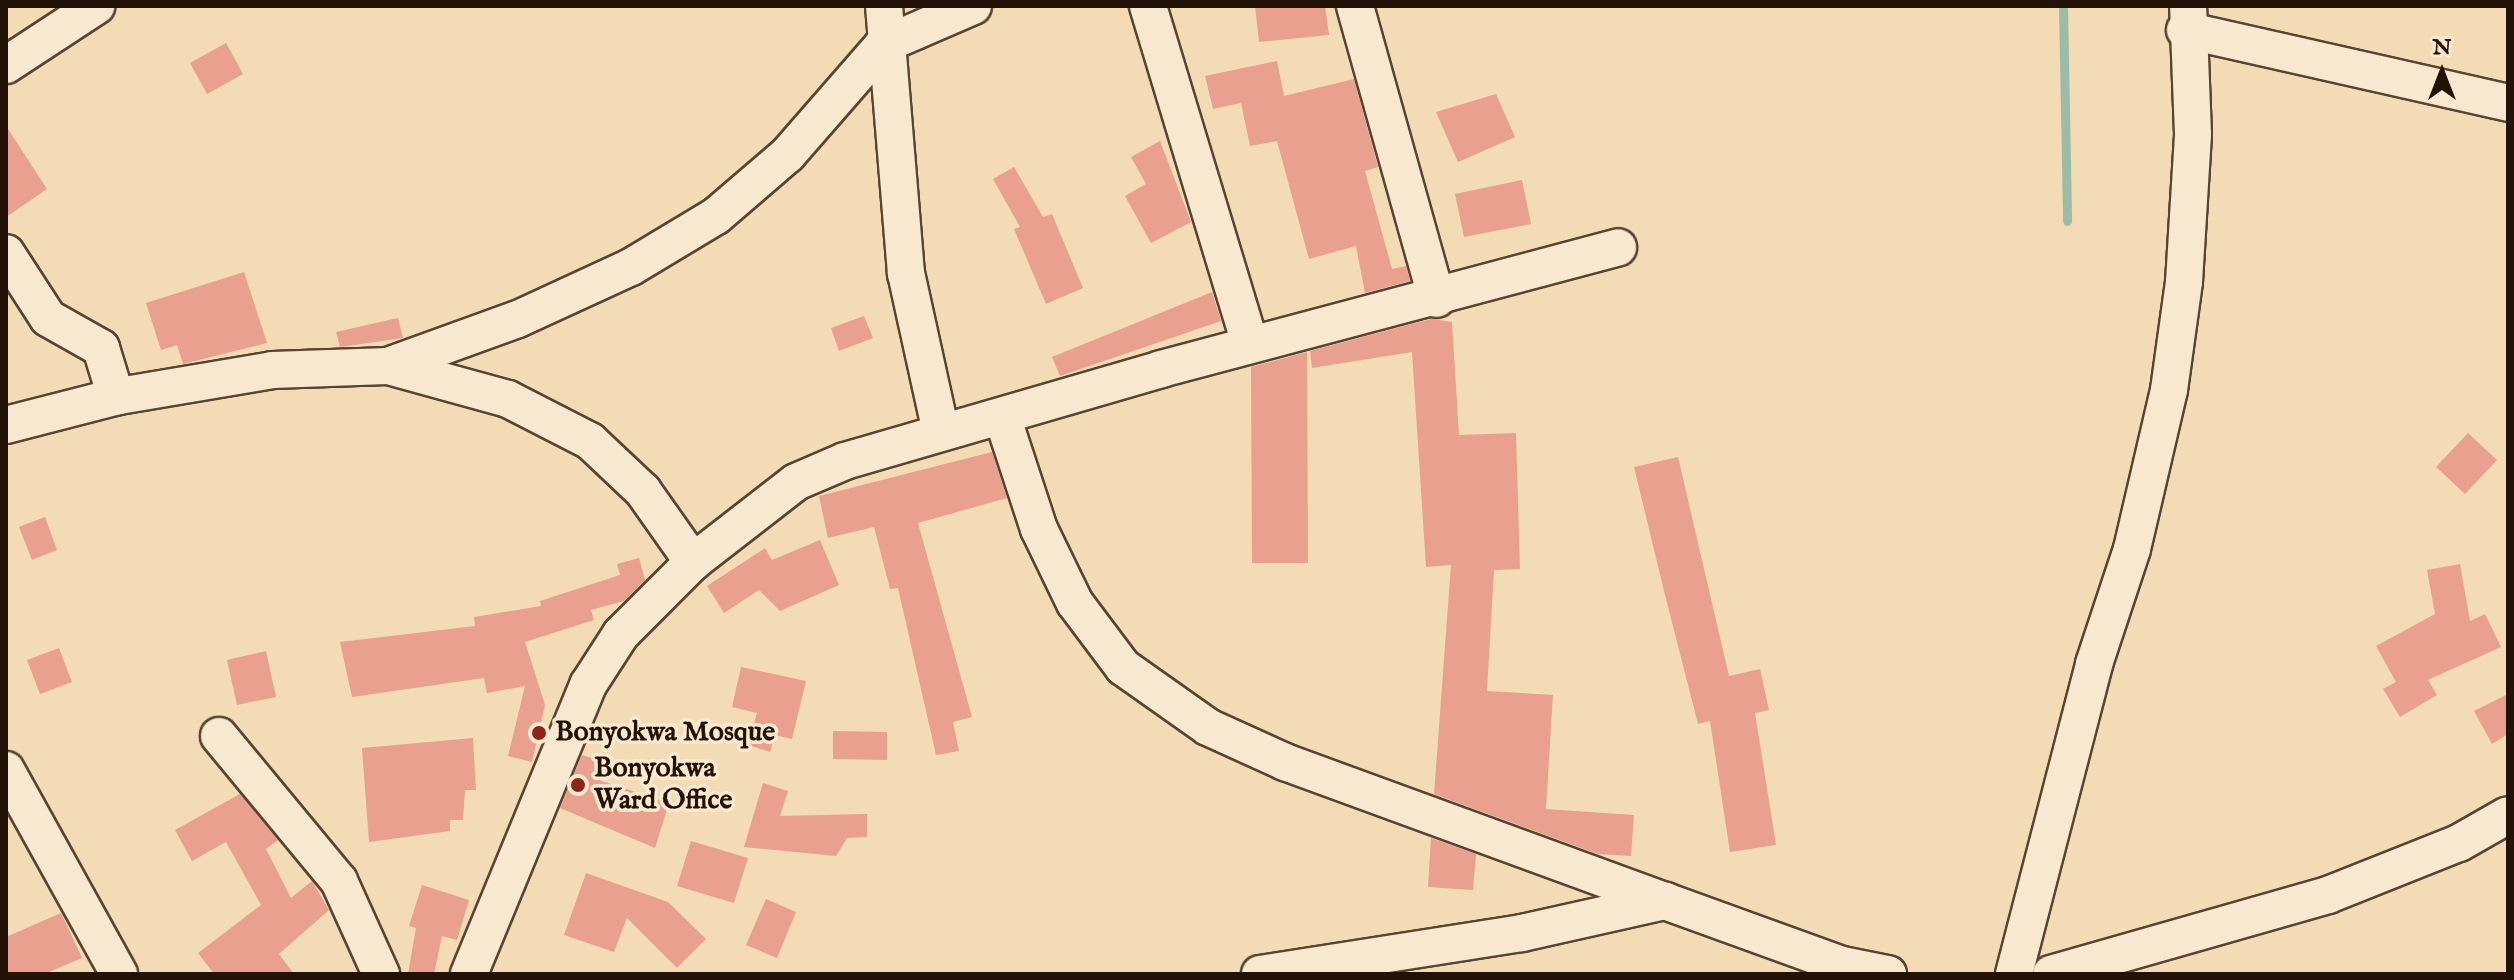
<!DOCTYPE html>
<html>
<head>
<meta charset="utf-8">
<style>
  body { margin:0 }
  #map { position:relative; width:2514px; height:980px; overflow:hidden; background:#f2dbb5; font-family:"IM FELL English",serif }
  div>[style] { position:absolute }
  .stream>* { height:9px; margin:-4.5px; padding:0 4.5px; transform-origin:4.5px; border-radius:4.5px; background:#9cbca8 }
  .building>* { inset:0; background:#e9a08f }
  .roads { filter:drop-shadow(2px 0 #574433) drop-shadow(-2px 0 #574433) drop-shadow(0 2px #574433) drop-shadow(0 -2px #574433) }
  .minor>* { height:36px; margin:-18px; padding:0 18px; transform-origin:18px; border-radius:18px; background:#f7e8cf }
  .dots>* { width:22px; height:22px; translate:-50% -50%; box-sizing:border-box; border:4px solid #f7e8cf; border-radius:50% }
  span { translate:-50% -50%; white-space:nowrap; text-align:center; line-height:1.15; -webkit-text-stroke:7px #f7e8cf; paint-order:stroke }
  .poi-label { font-size:28px; color:#231208; font-weight:700 }
  .left { translate:0 -50%; text-align:left }
  .frame { position:absolute; inset:0; border:8px solid #231208; pointer-events:none }
  .north { position:absolute; left:2402px; top:32px; width:80px; height:80px; -webkit-text-stroke:6px #f7e8cf; paint-order:stroke; rotate:0deg; font-size:22px; font-weight:700; line-height:32px; text-align:center; color:#231208 }
  .north::after { content:''; display:block; margin:auto; width:28px; height:36px; background:#231208; clip-path:polygon(50% 0,100% 100%,50% 72%,0 100%) }
</style>
</head>
<body>
<div id="map">
  <div class="stream">
    <div style="left:2063px;top:6px;width:215px;rotate:88.9deg"></div>
  </div>
  <div class="building">
    <div style="clip-path:polygon(1255px 6px,1325px 6px,1329px 35px,1259px 42px)"></div>
    <div style="clip-path:polygon(226px 43px,243px 74px,207px 94px,190px 63px)"></div>
    <div style="clip-path:polygon(1277px 61px,1284px 96px,1354px 79px,1378px 167px,1365px 171px,1392px 269px,1406px 266px,1410px 281px,1365px 293px,1356px 246px,1309px 259px,1277px 141px,1250px 146px,1241px 103px,1213px 109px,1205px 76px)"></div>
    <div style="clip-path:polygon(1496px 94px,1515px 137px,1458px 162px,1436px 112px)"></div>
    <div style="clip-path:polygon(6px 126px,47px 189px,6px 217px)"></div>
    <div style="clip-path:polygon(1160px 141px,1191px 222px,1151px 243px,1125px 196px,1146px 184px,1131px 157px)"></div>
    <div style="clip-path:polygon(1014px 167px,1043px 217px,1052px 214px,1083px 288px,1046px 304px,1014px 229px,1020px 227px,993px 179px)"></div>
    <div style="clip-path:polygon(1522px 180px,1531px 224px,1464px 237px,1455px 194px)"></div>
    <div style="clip-path:polygon(244px 272px,267px 343px,183px 364px,177px 345px,161px 350px,146px 303px)"></div>
    <div style="clip-path:polygon(1212px 292px,1221px 321px,1060px 376px,1052px 357px)"></div>
    <div style="clip-path:polygon(864px 316px,873px 338px,839px 351px,831px 328px)"></div>
    <div style="clip-path:polygon(398px 318px,403px 338px,340px 347px,336px 332px)"></div>
    <div style="clip-path:polygon(1431px 319px,1452px 322px,1459px 435px,1516px 433px,1520px 569px,1494px 570px,1487px 691px,1553px 695px,1546px 809px,1634px 815px,1631px 856px,1598px 854px,1434px 794px,1451px 565px,1426px 567px,1412px 352px,1312px 368px,1310px 351px)"></div>
    <div style="clip-path:polygon(1307px 352px,1308px 563px,1252px 563px,1251px 367px)"></div>
    <div style="clip-path:polygon(2468px 433px,2497px 460px,2465px 494px,2436px 467px)"></div>
    <div style="clip-path:polygon(992px 452px,1007px 498px,918px 523px,972px 717px,953px 722px,959px 751px,936px 755px,898px 588px,890px 589px,874px 527px,828px 538px,819px 496px)"></div>
    <div style="clip-path:polygon(1678px 457px,1729px 676px,1760px 669px,1769px 710px,1755px 713px,1776px 845px,1730px 852px,1710px 721px,1698px 724px,1665px 595px,1634px 467px)"></div>
    <div style="clip-path:polygon(45px 517px,57px 550px,32px 560px,19px 527px)"></div>
    <div style="clip-path:polygon(820px 540px,839px 585px,780px 611px,759px 590px,724px 613px,707px 586px,765px 548px,772px 560px)"></div>
    <div style="clip-path:polygon(639px 558px,645px 580px,624px 601px,591px 610px,594px 620px,525px 642px,545px 705px,532px 762px,508px 756px,525px 686px,487px 693px,484px 678px,352px 697px,340px 642px,475px 626px,474px 617px,541px 606px,540px 601px,620px 575px,617px 564px)"></div>
    <div style="clip-path:polygon(2460px 564px,2470px 621px,2485px 614px,2501px 647px,2428px 680px,2437px 695px,2400px 717px,2383px 689px,2396px 682px,2376px 646px,2435px 614px,2427px 570px)"></div>
    <div style="clip-path:polygon(59px 648px,72px 682px,40px 694px,27px 660px)"></div>
    <div style="clip-path:polygon(266px 651px,276px 697px,237px 705px,227px 660px)"></div>
    <div style="clip-path:polygon(741px 667px,806px 681px,792px 739px,775px 735px,770px 752px,748px 745px,757px 713px,732px 707px)"></div>
    <div style="clip-path:polygon(2508px 694px,2508px 734px,2492px 744px,2474px 711px)"></div>
    <div style="clip-path:polygon(833px 731px,887px 732px,887px 760px,833px 759px)"></div>
    <div style="clip-path:polygon(473px 738px,476px 790px,465px 790px,463px 820px,450px 820px,450px 831px,369px 842px,362px 748px)"></div>
    <div style="clip-path:polygon(582px 755px,605px 762px,599px 780px,669px 803px,655px 848px,560px 808px)"></div>
    <div style="clip-path:polygon(763px 783px,788px 791px,780px 816px,867px 814px,867px 837px,847px 838px,836px 856px,744px 847px)"></div>
    <div style="clip-path:polygon(240px 794px,278px 840px,266px 849px,291px 898px,312px 881px,329px 910px,279px 954px,294px 974px,214px 974px,198px 953px,261px 905px,226px 842px,192px 861px,175px 830px)"></div>
    <div style="clip-path:polygon(1431px 838px,1476px 854px,1473px 890px,1428px 887px)"></div>
    <div style="clip-path:polygon(691px 841px,748px 858px,734px 903px,677px 886px)"></div>
    <div style="clip-path:polygon(586px 873px,668px 902px,706px 939px,677px 968px,627px 918px,614px 952px,564px 935px)"></div>
    <div style="clip-path:polygon(422px 885px,469px 900px,457px 940px,442px 936px,434px 974px,408px 974px,416px 928px,409px 926px)"></div>
    <div style="clip-path:polygon(766px 899px,796px 912px,777px 958px,746px 945px)"></div>
    <div style="clip-path:polygon(61px 913px,82px 958px,44px 974px,6px 974px,6px 937px)"></div>
  </div>
  <div class="roads">
    <div class="minor">
      <div style="left:884px;top:6px;width:268px;rotate:85.3deg"></div>
      <div style="left:906px;top:273px;width:163px;rotate:77.6deg"></div>
      <div style="left:1148px;top:6px;width:353px;rotate:73.2deg"></div>
      <div style="left:1355px;top:6px;width:304px;rotate:74.4deg"></div>
      <div style="left:2185px;top:30px;width:331px;rotate:12.7deg"></div>
      <div style="left:6px;top:65px;width:108px;rotate:-33.2deg"></div>
      <div style="left:6px;top:253px;width:77px;rotate:57.1deg"></div>
      <div style="left:48px;top:318px;width:61px;rotate:29.5deg"></div>
      <div style="left:101px;top:348px;width:51px;rotate:73deg"></div>
      <div style="left:388px;top:366px;width:138px;rotate:-19.9deg"></div>
      <div style="left:518px;top:319px;width:124px;rotate:-24.7deg"></div>
      <div style="left:631px;top:267px;width:99px;rotate:-31deg"></div>
      <div style="left:716px;top:216px;width:95px;rotate:-40.7deg"></div>
      <div style="left:788px;top:154px;width:145px;rotate:-48.9deg"></div>
      <div style="left:883px;top:45px;width:98px;rotate:-23.4deg"></div>
      <div style="left:1003px;top:419px;width:116px;rotate:71.9deg"></div>
      <div style="left:1039px;top:529px;width:82px;rotate:64.1deg"></div>
      <div style="left:1075px;top:603px;width:80px;rotate:53.1deg"></div>
      <div style="left:1123px;top:667px;width:104px;rotate:35.2deg"></div>
      <div style="left:1208px;top:727px;width:85px;rotate:24.4deg"></div>
      <div style="left:1285px;top:762px;width:405px;rotate:20.1deg"></div>
      <div style="left:1665px;top:901px;width:188px;rotate:19.9deg"></div>
      <div style="left:1842px;top:965px;width:47px;rotate:11.1deg"></div>
      <div style="left:6px;top:425px;width:117px;rotate:-14.4deg"></div>
      <div style="left:119px;top:396px;width:155px;rotate:-9.6deg"></div>
      <div style="left:272px;top:370px;width:116px;rotate:-2deg"></div>
      <div style="left:388px;top:366px;width:124px;rotate:15.4deg"></div>
      <div style="left:508px;top:399px;width:92px;rotate:27.1deg"></div>
      <div style="left:590px;top:441px;width:73px;rotate:43.3deg"></div>
      <div style="left:643px;top:491px;width:87px;rotate:54.8deg"></div>
      <div style="left:219px;top:736px;width:188px;rotate:50.4deg"></div>
      <div style="left:339px;top:881px;width:102px;rotate:65.7deg"></div>
      <div style="left:6px;top:770px;width:233px;rotate:61deg"></div>
      <div style="left:469px;top:974px;width:313px;rotate:-67.6deg"></div>
      <div style="left:588px;top:685px;width:61px;rotate:-57.1deg"></div>
      <div style="left:621px;top:634px;width:102px;rotate:-45deg"></div>
      <div style="left:693px;top:562px;width:130px;rotate:-37.8deg"></div>
      <div style="left:796px;top:482px;width:53px;rotate:-23.2deg"></div>
      <div style="left:845px;top:461px;width:329px;rotate:-16.2deg"></div>
      <div style="left:1161px;top:369px;width:473px;rotate:-14.9deg"></div>
      <div style="left:1260px;top:974px;width:265px;rotate:-8.9deg"></div>
      <div style="left:1522px;top:933px;width:147px;rotate:-12.6deg"></div>
      <div style="left:2014px;top:974px;width:320px;rotate:-75.5deg"></div>
      <div style="left:2094px;top:664px;width:121px;rotate:-71.7deg"></div>
      <div style="left:2132px;top:549px;width:163px;rotate:-76.9deg"></div>
      <div style="left:2169px;top:390px;width:109px;rotate:-82.1deg"></div>
      <div style="left:2184px;top:282px;width:148px;rotate:-86.5deg"></div>
      <div style="left:2193px;top:134px;width:128px;rotate:-92.2deg"></div>
      <div style="left:2051px;top:974px;width:288px;rotate:-15.9deg"></div>
      <div style="left:2328px;top:895px;width:141px;rotate:-21.7deg"></div>
      <div style="left:2459px;top:843px;width:56px;rotate:-29.7deg"></div>
    </div>
  </div>
  <div class="dots">
    <div style="left:539px;top:733px;background:#8f2418"></div>
    <div style="left:578px;top:785px;background:#8f2418"></div>
  </div>
  <div class="poi-label">
    <span class="left" style="left:555px;top:733px">Bonyokwa Mosque</span>
    <span class="left" style="left:594px;top:785px">Bonyokwa<br>Ward Office</span>
  </div>
  <div class="frame"></div>
  <div class="north">N</div>
</div>
</body>
</html>
